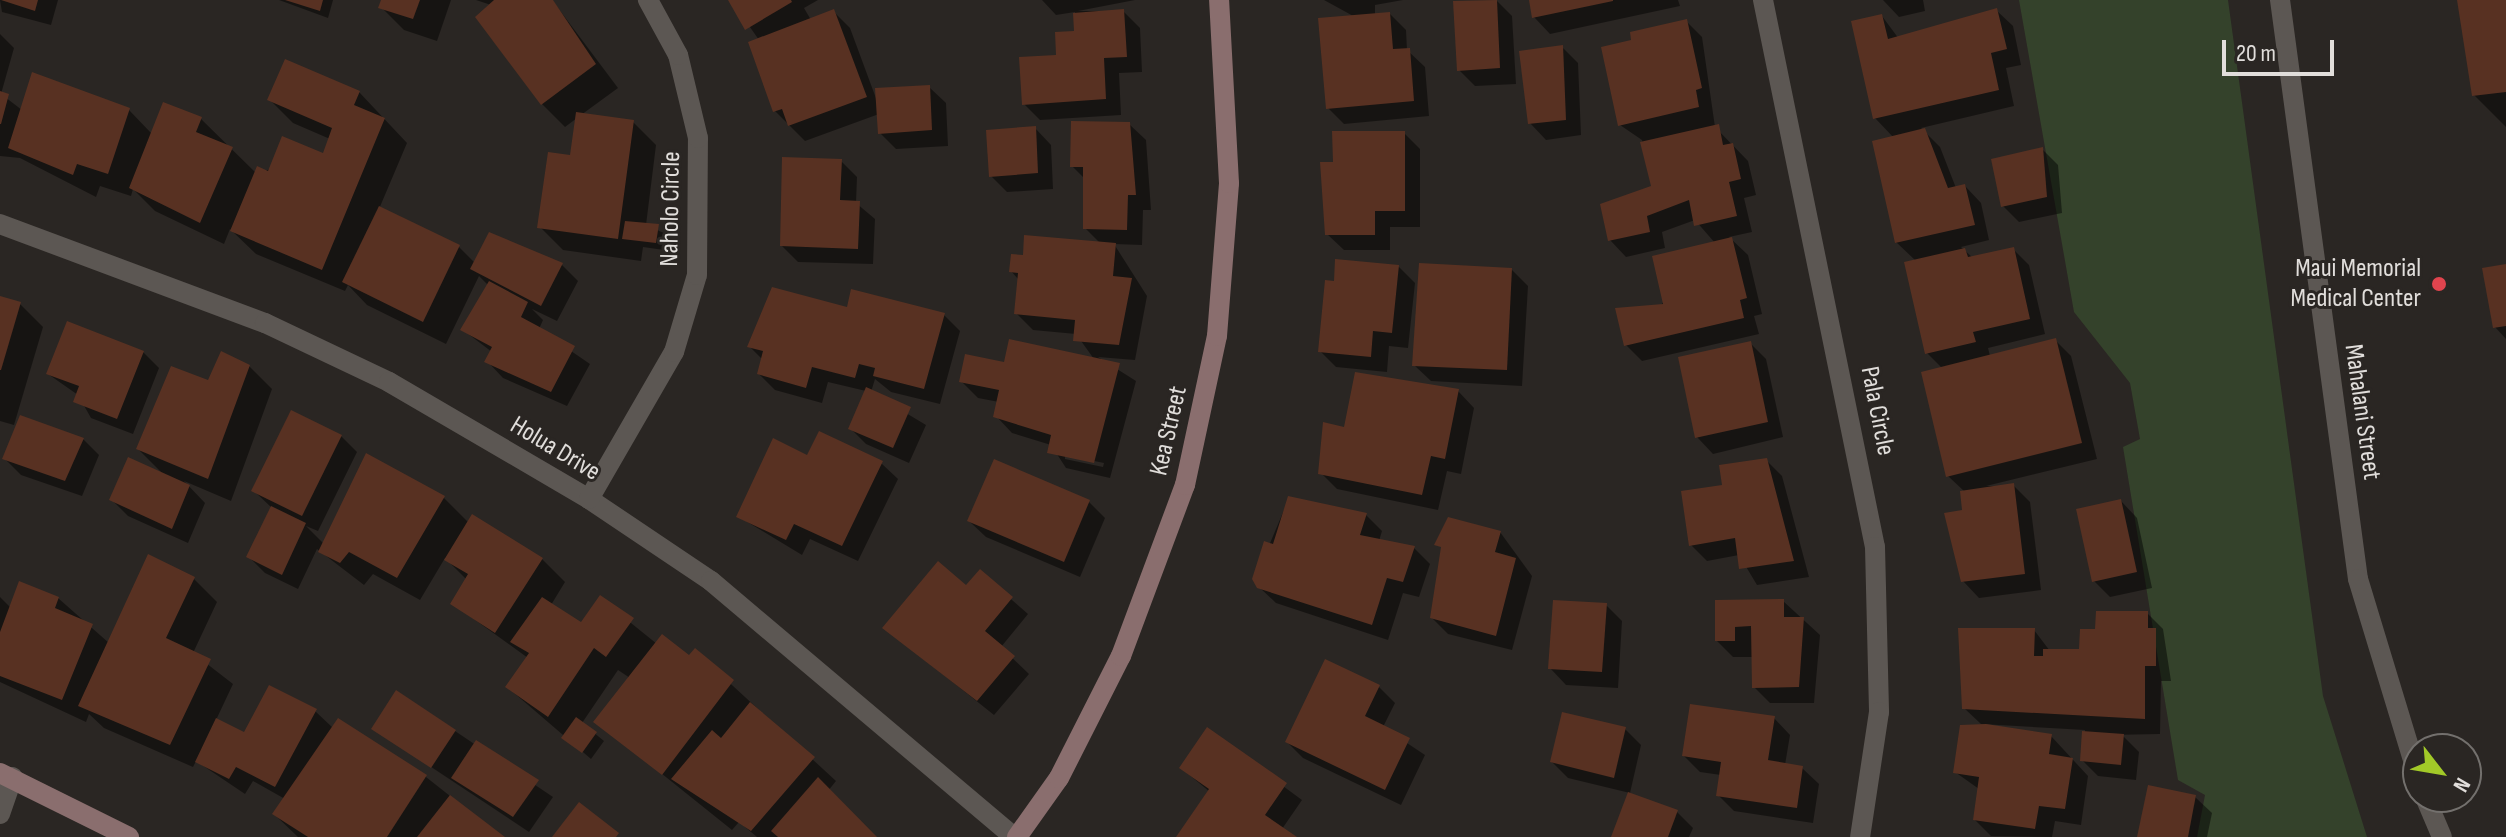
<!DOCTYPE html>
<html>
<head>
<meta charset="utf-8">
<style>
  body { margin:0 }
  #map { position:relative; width:2506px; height:837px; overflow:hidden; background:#2a2623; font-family:"Sofia Sans Condensed",sans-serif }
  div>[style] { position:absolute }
  .green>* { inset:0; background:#34422b }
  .shadow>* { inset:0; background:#0007 }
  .building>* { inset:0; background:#583122 }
  .street>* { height:20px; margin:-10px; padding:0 10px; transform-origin:10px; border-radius:10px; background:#5c5753 }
  .secondary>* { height:20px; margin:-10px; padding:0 10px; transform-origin:10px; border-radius:10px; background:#8a6e6e }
  .dots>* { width:22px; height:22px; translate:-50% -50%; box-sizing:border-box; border:4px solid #2a2623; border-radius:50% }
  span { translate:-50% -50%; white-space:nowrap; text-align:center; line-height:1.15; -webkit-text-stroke:6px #2a2623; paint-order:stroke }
  .street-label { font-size:26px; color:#e1dedb }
  .poi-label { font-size:26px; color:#e1dedb }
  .right { translate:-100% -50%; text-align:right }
  .north { position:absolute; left:2402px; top:733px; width:80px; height:80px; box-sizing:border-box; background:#2a2623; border:2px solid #73706d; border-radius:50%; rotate:121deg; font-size:22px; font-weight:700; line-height:32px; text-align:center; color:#e1dedb }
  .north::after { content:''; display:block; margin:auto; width:28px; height:36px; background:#a2c928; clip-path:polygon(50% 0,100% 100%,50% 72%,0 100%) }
  .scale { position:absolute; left:2222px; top:40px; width:112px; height:36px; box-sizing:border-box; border:4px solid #e1dedb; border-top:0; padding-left:10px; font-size:24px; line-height:28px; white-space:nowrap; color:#e1dedb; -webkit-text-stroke:6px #2a2623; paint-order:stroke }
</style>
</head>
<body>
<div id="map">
  <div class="green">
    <div style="clip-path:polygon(2019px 0,2228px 0,2323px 696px,2367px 837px,2197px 837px,2205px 795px,2178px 780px,2123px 447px,2140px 439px,2130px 383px,2074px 312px)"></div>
  </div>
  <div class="shadow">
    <div style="clip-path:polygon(0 0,58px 0,51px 25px,2px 12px)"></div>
    <div style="clip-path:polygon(279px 0,333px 0,328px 18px)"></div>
    <div style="clip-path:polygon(383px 0,451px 0,437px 41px,404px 30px,381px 7px)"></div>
    <div style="clip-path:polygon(476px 0,552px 0,618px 88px,581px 115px,633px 122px,656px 145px,646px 225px,666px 234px,664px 250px,643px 247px,641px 261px,563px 250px,540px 227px,571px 157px,577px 118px,565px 127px,542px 104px,491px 5px)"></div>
    <div style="clip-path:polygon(731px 0,818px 0,804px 8px,811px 20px,834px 12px,850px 28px,877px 101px,929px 87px,946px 103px,948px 146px,896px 149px,880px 133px,879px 114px,805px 141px,775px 111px,759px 40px)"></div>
    <div style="clip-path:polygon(1042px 0,1135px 0,1078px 11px,1123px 11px,1140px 28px,1142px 72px,1119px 73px,1121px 115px,1040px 120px,1024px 104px,1076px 33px,1075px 12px,1056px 15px)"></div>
    <div style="clip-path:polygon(1324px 0,1403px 0,1375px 5px,1375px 15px,1390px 14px,1406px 30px,1407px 50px,1425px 67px,1429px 116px,1344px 124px,1328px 108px,1355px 17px)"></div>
    <div style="clip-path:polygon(1496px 0,1512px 16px,1516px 84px,1475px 86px,1459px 70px)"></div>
    <div style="clip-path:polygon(1531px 0,1678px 0,1680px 6px,1550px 34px,1534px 17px)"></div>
    <div style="clip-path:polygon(1923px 0,1925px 11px,1899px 17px,1883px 0)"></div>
    <div style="clip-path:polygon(2459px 0,2506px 0,2506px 127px,2474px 95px)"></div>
    <div style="clip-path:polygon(1996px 10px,2013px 26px,2021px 65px,2006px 68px,2014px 106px,1921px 128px,1940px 147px,1956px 188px,1965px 186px,1981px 203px,1989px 240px,1961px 247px,1973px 258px,2013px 249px,2029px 265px,2045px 334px,1988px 348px,1990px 356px,2055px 340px,2071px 356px,2097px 459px,1986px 486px,2014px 486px,2030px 502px,2041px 590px,1979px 598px,1963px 581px,1965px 492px,1948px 476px,1943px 369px,1927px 353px,1916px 261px,1896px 242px,1894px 138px,1875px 118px,1882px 16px,1899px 39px)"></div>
    <div style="clip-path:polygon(1686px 21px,1702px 37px,1715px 127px,1748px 161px,1756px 195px,1744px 198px,1752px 232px,1729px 237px,1748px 255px,1762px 314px,1754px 316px,1759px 334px,1642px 361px,1626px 345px,1715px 243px,1695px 220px,1662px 232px,1665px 248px,1626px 257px,1610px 240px,1653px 187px,1642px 140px,1620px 125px,1633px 42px)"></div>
    <div style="clip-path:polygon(0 34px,14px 48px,1px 94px,22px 110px,129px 110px,152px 134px,200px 118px,256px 173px,324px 155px,330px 139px,293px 123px,270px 100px,359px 92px,407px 143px,379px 209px,459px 247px,475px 263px,490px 234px,562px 265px,578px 281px,557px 321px,532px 309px,543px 320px,539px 329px,590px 364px,567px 406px,503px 378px,487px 361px,492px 352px,463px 330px,489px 286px,479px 276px,446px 344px,367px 305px,348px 285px,345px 291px,256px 254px,230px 229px,224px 244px,155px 211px,133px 189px,131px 196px,100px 186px,96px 197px,20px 158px,0 156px)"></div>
    <div style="clip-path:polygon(1562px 47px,1578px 63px,1581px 135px,1546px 140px,1530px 123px)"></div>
    <div style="clip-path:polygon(evenodd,1129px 124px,1146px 140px,1151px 210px,1143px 210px,1142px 245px,1114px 244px,1147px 296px,1135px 360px,1098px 357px,1136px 381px,1110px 478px,1066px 468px,1051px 445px,1012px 433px,996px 416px,999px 402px,978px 398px,961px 381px,1006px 364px,1094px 359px,1076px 334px,1033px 330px,1017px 314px,1019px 280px,1011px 271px,1024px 257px,1101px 244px,1085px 228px,1085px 179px,1072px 166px,1129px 124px,1065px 455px,1104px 463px,1103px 467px,1065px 459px,1065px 455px)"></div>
    <div style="clip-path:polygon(1035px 128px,1051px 145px,1053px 189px,1007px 192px,991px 176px)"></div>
    <div style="clip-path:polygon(1404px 133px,1420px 149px,1420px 227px,1390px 227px,1390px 250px,1344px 250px,1327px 234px,1335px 164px)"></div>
    <div style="clip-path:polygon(2042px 149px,2058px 165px,2062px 213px,2019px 222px,2003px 206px)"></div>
    <div style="clip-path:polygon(841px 161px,857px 177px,856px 203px,875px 219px,873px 264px,798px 262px,782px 246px)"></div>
    <div style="clip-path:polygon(1399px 267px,1415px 283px,1408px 348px,1389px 346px,1387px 372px,1336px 367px,1320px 351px,1335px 284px)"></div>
    <div style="clip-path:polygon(2506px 267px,2506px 339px,2495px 327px)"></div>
    <div style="clip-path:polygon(1512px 270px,1528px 286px,1522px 386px,1431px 381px,1414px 365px)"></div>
    <div style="clip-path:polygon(0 298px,20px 304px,43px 327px,14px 425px,0 421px)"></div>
    <div style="clip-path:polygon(848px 309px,944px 315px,960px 331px,940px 404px,891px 392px,875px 379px,871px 392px,926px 425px,909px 463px,866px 444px,850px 428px,866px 391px,828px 382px,822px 403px,775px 390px,759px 374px,763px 360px,749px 346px)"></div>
    <div style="clip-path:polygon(1750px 343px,1766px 359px,1783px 437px,1713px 454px,1697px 437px)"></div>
    <div style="clip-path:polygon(143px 352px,159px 368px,133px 434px,91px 418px,78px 395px,48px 374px)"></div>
    <div style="clip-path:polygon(249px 366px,272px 389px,231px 501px,184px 481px,205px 503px,188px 543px,128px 516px,112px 500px,164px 475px,138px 449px,209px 383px)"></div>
    <div style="clip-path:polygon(1458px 391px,1474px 408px,1461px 474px,1447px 471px,1438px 510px,1337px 489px,1321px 473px,1345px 429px)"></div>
    <div style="clip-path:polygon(341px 436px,357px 452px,318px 531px,306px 526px,324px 544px,367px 455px,444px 498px,469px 523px,542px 559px,565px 582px,551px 605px,582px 624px,600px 598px,657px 644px,690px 658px,695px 651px,836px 781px,828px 791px,874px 837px,757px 837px,739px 822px,732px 830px,596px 721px,630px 678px,618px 670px,582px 723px,604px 741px,591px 759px,507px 687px,528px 658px,453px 604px,467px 580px,445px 558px,420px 600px,373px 574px,364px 585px,317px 549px,298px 589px,265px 573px,249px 557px,272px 508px,254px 491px)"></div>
    <div style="clip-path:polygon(83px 439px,99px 455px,82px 496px,21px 475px,5px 459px)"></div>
    <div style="clip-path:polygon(808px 457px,881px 463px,898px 479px,858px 561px,810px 539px,802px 555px,739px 517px)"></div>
    <div style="clip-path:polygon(1766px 460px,1782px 476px,1809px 577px,1757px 585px,1739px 555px,1707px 561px,1691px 545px,1724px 486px)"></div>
    <div style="clip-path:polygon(1289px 498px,1366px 515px,1382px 531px,1379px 541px,1414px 548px,1430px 564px,1419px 597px,1403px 593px,1388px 640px,1276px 603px,1259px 587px,1255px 579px)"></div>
    <div style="clip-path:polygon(2121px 501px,2137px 518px,2152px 588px,2110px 597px,2094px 581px)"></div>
    <div style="clip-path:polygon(1089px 502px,1105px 518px,1080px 577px,986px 537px,969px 521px)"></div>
    <div style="clip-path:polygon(1449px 519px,1500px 532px,1532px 576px,1512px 650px,1448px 634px,1432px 618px)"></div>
    <div style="clip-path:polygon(980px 572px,1028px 614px,1001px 647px,1029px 674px,994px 715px,885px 628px,967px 588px)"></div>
    <div style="clip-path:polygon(194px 579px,217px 602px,193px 653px,233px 684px,216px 720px,245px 735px,315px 711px,333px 728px,338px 721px,426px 777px,502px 837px,298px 837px,274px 814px,285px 799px,253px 781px,245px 794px,196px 761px,193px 767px,104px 728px,89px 714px,86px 722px,0 682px,0 597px,11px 608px,58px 598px,109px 643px)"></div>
    <div style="clip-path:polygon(1783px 601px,1820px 635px,1814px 703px,1770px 703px,1754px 687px,1754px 657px,1733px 657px,1717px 641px,1717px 602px)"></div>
    <div style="clip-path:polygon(1606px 605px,1622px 621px,1618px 688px,1566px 685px,1550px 668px)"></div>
    <div style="clip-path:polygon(2147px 613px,2163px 629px,2171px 681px,2161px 681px,2160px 734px,2110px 735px,2123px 736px,2139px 752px,2136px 780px,2098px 776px,2082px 760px,2085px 730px,1981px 724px,1964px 708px,2034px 630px,2050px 651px,2081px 651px,2097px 631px)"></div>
    <div style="clip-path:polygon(1379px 687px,1395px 703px,1383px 727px,1425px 755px,1401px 805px,1303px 758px,1287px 742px)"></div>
    <div style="clip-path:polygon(1774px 718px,1790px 735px,1785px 765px,1802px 768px,1819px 784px,1813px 823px,1734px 811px,1718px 795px,1721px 775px,1700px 772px,1684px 756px)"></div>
    <div style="clip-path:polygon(374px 729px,455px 731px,553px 797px,529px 832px)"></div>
    <div style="clip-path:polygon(1625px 729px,1641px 745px,1630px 793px,1568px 778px,1552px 762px)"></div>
    <div style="clip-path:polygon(1207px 730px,1302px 800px,1282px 829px,1293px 837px,1179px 837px,1210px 792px,1181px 768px)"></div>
    <div style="clip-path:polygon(2051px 736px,2088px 776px,2081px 825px,2055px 821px,2052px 837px,1991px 836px,1975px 820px,1979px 789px,1955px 772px)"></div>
    <div style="clip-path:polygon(2195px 797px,2212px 813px,2207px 837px,2139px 837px)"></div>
    <div style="clip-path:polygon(1677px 812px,1693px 828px,1689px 837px,1613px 837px)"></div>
  </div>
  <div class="building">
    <div style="clip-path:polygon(1px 0,38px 0,35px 11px)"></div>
    <div style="clip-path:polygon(285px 0,323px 0,320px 11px)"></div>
    <div style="clip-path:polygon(381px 0,420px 0,413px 19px,378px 8px)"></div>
    <div style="clip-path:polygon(494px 0,553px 0,596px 64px,541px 105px,475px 17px)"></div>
    <div style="clip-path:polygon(728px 0,791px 0,792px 2px,745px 30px)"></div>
    <div style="clip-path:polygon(1497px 0,1500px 68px,1457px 71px,1453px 1px)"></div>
    <div style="clip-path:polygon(1529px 0,1613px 0,1613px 1px,1532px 18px)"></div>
    <div style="clip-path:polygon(2457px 0,2506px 0,2506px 92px,2472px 96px)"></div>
    <div style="clip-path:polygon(1997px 8px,2007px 49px,1991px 53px,1999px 90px,1873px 119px,1851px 21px,1882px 14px,1888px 39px)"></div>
    <div style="clip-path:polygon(834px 9px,867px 97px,788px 126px,782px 109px,773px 112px,748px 42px)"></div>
    <div style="clip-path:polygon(1124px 9px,1127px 57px,1104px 58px,1106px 99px,1022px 105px,1019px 57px,1056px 55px,1055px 32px,1074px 31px,1073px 13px)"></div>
    <div style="clip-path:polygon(1390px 12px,1393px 49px,1410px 48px,1414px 101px,1326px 109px,1318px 18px)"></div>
    <div style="clip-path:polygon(1687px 19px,1702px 88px,1696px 90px,1699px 107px,1618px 126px,1601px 47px,1631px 40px,1630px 32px)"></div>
    <div style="clip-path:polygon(1563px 45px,1566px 120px,1528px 124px,1519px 51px)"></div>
    <div style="clip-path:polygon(285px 59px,360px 91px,354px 105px,385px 118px,322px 270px,230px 231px,257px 166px,268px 171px,282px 136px,323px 153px,332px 128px,267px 100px)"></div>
    <div style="clip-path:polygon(32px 72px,130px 108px,108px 174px,77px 164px,73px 175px,8px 148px)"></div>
    <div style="clip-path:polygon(930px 85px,932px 130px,878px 134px,875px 88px)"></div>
    <div style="clip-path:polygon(0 91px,9px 94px,1px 124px,0 124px)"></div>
    <div style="clip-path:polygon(163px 102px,202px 117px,196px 132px,233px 147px,200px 223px,129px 188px)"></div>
    <div style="clip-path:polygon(576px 112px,634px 120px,618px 239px,537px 228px,548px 152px,570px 155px)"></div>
    <div style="clip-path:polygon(1071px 121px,1130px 122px,1136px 195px,1128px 195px,1127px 230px,1083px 229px,1083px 167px,1070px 167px)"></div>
    <div style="clip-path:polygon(1719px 124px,1723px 145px,1733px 143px,1741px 179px,1729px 182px,1737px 216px,1694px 226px,1689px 200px,1647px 216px,1650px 232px,1608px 241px,1600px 204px,1651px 186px,1640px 142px)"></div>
    <div style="clip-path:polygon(1036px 126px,1038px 173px,989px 177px,986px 130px)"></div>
    <div style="clip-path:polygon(1925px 128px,1948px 188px,1965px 184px,1975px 225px,1895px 243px,1872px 141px)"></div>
    <div style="clip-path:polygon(1332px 131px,1405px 131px,1405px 211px,1375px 211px,1375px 235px,1325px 235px,1320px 162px,1333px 162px)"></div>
    <div style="clip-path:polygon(2043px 147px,2047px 197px,2001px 207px,1991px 159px)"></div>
    <div style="clip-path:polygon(782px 157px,842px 159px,840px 200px,860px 201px,858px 249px,780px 246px)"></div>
    <div style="clip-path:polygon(379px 206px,460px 245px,423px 322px,342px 282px)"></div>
    <div style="clip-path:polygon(625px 221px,659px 224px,656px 243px,622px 239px)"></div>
    <div style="clip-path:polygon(489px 232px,563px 263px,541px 306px,470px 269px)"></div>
    <div style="clip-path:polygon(1024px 235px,1116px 243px,1113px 276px,1132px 278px,1119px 345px,1073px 341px,1075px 320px,1014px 314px,1018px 273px,1009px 272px,1011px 254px,1023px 255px)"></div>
    <div style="clip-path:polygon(1732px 237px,1747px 298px,1740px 300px,1744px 318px,1624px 346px,1615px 308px,1663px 304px,1652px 256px)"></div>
    <div style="clip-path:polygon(2014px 247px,2030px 319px,1973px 332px,1976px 342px,1925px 354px,1904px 262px,1965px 248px,1968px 257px)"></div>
    <div style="clip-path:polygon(1335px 259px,1399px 265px,1392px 333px,1373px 331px,1371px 357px,1318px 352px,1325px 280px,1334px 281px)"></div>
    <div style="clip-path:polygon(1419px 263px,1512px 268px,1507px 370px,1412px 366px)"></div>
    <div style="clip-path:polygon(2506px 264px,2506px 326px,2493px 328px,2482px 268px)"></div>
    <div style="clip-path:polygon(489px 281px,528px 302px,521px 317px,575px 346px,551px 392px,484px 362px,492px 347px,460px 330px)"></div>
    <div style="clip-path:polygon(772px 287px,847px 307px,851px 289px,945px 313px,924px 389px,873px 376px,875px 368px,859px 364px,855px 378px,812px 367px,806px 388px,757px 374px,763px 351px,747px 347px)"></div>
    <div style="clip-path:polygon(0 296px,21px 302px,1px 370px,0 370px)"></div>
    <div style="clip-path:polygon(67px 321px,144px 351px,117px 419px,73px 402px,79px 386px,46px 374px)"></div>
    <div style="clip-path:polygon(2056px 338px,2082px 443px,1946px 477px,1921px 372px)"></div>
    <div style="clip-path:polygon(1009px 339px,1120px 363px,1094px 463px,1047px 453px,1051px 435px,993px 417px,999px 390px,959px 382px,965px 354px,1004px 362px)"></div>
    <div style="clip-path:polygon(1751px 341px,1768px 422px,1695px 438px,1678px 357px)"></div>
    <div style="clip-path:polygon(221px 351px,250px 365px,208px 479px,136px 449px,171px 366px,208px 380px)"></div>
    <div style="clip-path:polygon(1355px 372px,1459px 389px,1445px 459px,1431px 456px,1422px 495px,1318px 474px,1323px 422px,1344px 427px)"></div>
    <div style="clip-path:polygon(866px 387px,911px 407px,893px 448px,848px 429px)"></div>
    <div style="clip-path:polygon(291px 410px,342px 435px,302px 516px,251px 491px)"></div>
    <div style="clip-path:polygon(20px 415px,84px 438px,65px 481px,2px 459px)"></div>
    <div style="clip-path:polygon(819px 431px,883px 461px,842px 546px,794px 524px,786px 540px,736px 517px,773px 438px,807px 455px)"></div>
    <div style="clip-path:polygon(366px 453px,445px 496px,397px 578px,349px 552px,340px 563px,318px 552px)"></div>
    <div style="clip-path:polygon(128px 457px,190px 485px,172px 529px,109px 500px)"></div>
    <div style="clip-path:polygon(1767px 458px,1794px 561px,1739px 569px,1735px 538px,1689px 546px,1681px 491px,1722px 485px,1719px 465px)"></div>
    <div style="clip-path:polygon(994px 459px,1090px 500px,1064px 562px,967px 521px)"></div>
    <div style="clip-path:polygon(2014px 483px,2025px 574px,1961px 582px,1944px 513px,1962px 510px,1960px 491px)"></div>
    <div style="clip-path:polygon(1288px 496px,1367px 513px,1360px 535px,1415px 546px,1403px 582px,1387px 578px,1372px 625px,1257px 588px,1252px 579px,1264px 541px,1273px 544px)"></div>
    <div style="clip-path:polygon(2121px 499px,2137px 572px,2092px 582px,2076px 509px)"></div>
    <div style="clip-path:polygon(271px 506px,306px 523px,282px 575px,246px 557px)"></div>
    <div style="clip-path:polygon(472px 514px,543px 558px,495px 633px,450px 604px,468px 574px,444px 560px)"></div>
    <div style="clip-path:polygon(1448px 517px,1501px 531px,1495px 552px,1516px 558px,1496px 636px,1430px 618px,1441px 547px,1434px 545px)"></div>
    <div style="clip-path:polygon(148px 554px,195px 577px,166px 638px,211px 659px,170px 745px,78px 706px)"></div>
    <div style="clip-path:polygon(938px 561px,966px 585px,980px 569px,1013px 597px,985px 631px,1015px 656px,977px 701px,882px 628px)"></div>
    <div style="clip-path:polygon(19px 581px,59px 597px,55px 608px,93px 624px,62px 700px,0 676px,0 632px)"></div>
    <div style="clip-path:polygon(600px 595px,634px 618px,606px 657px,594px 648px,548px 717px,505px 687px,529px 653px,510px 642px,542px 597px,581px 622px)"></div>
    <div style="clip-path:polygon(1784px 599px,1784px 617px,1804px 617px,1799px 687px,1752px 688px,1751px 626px,1735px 627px,1735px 641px,1715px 641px,1715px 600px)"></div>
    <div style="clip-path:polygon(1553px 600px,1607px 603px,1602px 672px,1548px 669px)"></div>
    <div style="clip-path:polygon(2096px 611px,2148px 611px,2148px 628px,2156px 628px,2156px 666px,2145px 666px,2145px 719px,1962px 709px,1958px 628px,2035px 628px,2034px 656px,2043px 656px,2043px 649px,2079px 649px,2080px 629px,2095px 629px)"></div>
    <div style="clip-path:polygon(662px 634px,689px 655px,695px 648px,734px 680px,662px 775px,593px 722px)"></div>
    <div style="clip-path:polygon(1325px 659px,1380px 685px,1365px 716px,1410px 738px,1385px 790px,1285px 742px)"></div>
    <div style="clip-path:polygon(269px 685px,317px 709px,275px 787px,236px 767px,229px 779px,195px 762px,216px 718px,244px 732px)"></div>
    <div style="clip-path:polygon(396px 690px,456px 730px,431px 768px,371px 729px)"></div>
    <div style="clip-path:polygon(750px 702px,815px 757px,751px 831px,671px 779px,712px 730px,721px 738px)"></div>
    <div style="clip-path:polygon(1690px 704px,1775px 716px,1768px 760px,1803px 766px,1797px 808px,1716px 796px,1721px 762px,1682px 756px)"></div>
    <div style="clip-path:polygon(1562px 712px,1626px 727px,1614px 778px,1550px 762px)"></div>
    <div style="clip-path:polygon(576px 717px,597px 732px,582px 753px,561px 738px)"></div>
    <div style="clip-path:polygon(338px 718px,427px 775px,387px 837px,308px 837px,272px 814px)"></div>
    <div style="clip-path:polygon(1986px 724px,2052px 734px,2049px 754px,2073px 758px,2065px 809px,2039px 806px,2035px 829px,1973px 820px,1979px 777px,1953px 773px,1960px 725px)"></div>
    <div style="clip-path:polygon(1207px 727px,1287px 783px,1265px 815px,1297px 837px,1176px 837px,1209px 789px,1179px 768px)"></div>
    <div style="clip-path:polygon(2082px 731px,2124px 734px,2121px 765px,2080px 761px)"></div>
    <div style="clip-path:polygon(476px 740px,539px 780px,513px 817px,451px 778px)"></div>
    <div style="clip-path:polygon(818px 777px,877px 837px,778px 837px,771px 831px)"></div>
    <div style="clip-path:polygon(2148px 785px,2196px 795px,2188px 837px,2137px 837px)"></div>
    <div style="clip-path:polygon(1628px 792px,1678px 810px,1668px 837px,1611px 837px)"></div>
    <div style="clip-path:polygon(450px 795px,505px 837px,417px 837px)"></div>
    <div style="clip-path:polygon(579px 802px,619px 833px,616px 837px,552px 837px)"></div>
  </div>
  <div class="street">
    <div style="left:1763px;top:0;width:558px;rotate:78.43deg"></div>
    <div style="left:1875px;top:547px;width:165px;rotate:88.6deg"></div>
    <div style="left:1879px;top:712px;width:126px;rotate:98.6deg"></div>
    <div style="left:2280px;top:0;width:584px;rotate:82.33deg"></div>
    <div style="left:2358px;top:579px;width:206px;rotate:73.1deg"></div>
    <div style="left:0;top:224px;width:283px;rotate:20.5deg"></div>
    <div style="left:265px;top:323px;width:137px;rotate:25.4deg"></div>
    <div style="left:389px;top:382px;width:232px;rotate:30.3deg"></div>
    <div style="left:589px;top:499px;width:147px;rotate:33.9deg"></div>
    <div style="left:711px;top:581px;width:397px;rotate:40.2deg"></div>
    <div style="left:589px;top:499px;width:170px;rotate:-60deg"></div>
    <div style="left:674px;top:352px;width:80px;rotate:-73.4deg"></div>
    <div style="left:697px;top:275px;width:137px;rotate:-89.6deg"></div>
    <div style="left:698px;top:138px;width:85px;rotate:-103.5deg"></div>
    <div style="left:678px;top:55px;width:63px;rotate:-118.6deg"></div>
    <div style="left:2425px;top:797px;width:43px;rotate:67deg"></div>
    <div style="left:0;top:814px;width:39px;rotate:-71deg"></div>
  </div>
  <div class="secondary">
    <div style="left:0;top:773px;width:144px;rotate:26.4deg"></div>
    <div style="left:1017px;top:837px;width:72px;rotate:-54.6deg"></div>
    <div style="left:1059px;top:778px;width:137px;rotate:-63.1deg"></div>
    <div style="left:1121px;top:656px;width:183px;rotate:-69.5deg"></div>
    <div style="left:1185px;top:485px;width:152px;rotate:-77.9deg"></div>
    <div style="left:1217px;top:336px;width:153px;rotate:-85.5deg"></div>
    <div style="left:1229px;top:183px;width:183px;rotate:-93.1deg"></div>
  </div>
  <div class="dots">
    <div style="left:2439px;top:284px;background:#e0444e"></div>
  </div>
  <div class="street-label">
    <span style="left:671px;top:209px;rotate:-89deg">Naholo Circle</span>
    <span style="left:1877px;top:411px;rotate:79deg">Pala Circle</span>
    <span style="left:2362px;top:412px;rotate:82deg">Mahalani Street</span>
    <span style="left:1169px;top:431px;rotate:-77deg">Kea Street</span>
    <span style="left:555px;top:449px;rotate:31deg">Holua Drive</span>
  </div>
  <div class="poi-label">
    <span class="right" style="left:2421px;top:284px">Maui Memorial<br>Medical Center</span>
  </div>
  <div class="north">N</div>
  <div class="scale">20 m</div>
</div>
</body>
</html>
